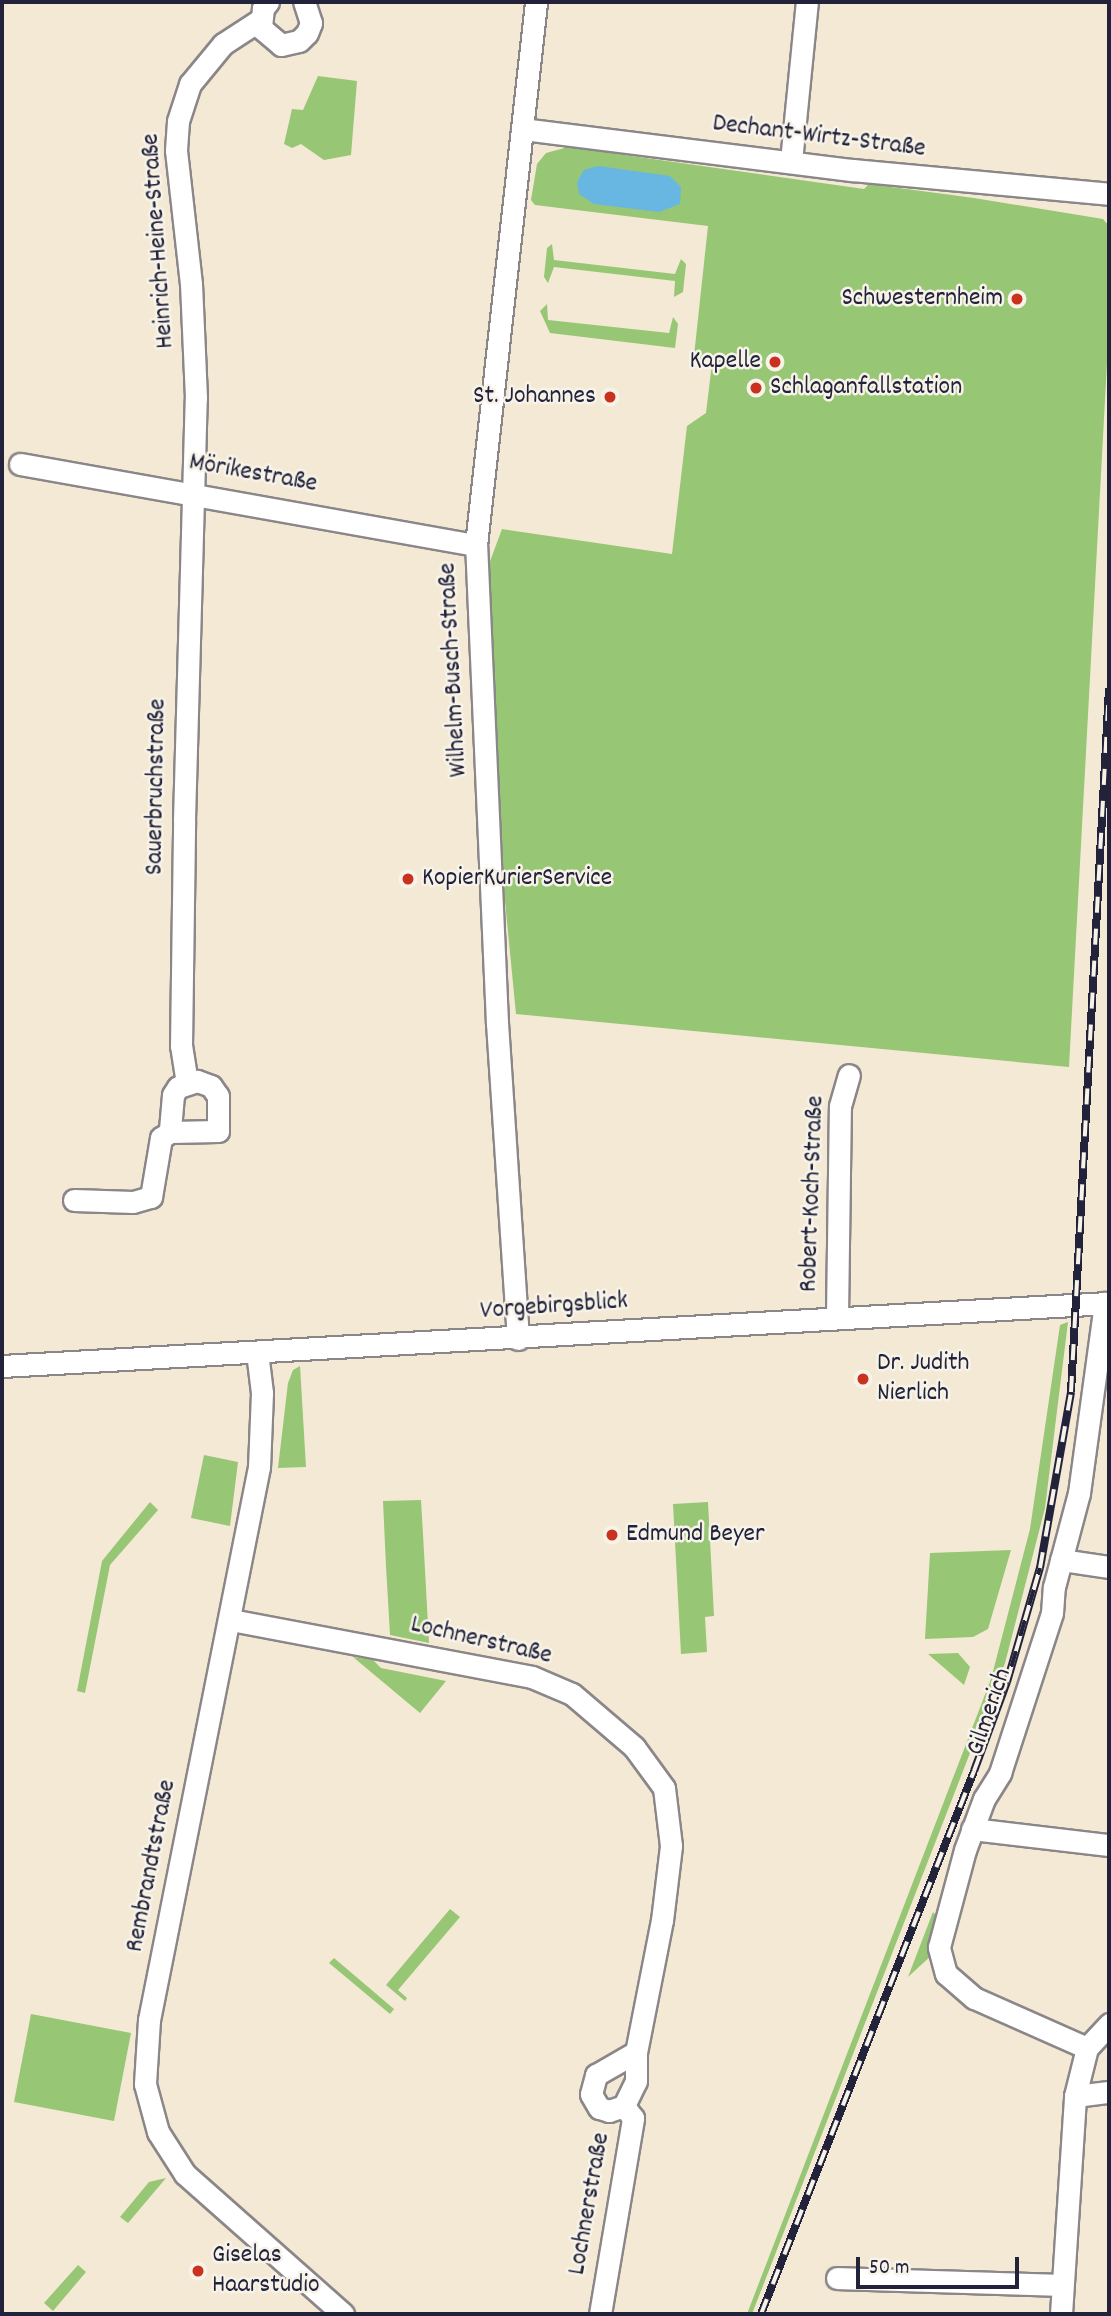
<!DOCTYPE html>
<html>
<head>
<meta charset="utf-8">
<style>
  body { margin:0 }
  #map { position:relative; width:1111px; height:2316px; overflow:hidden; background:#f4e9d5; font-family:Dekko,sans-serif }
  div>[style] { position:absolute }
  .green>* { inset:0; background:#97c675 }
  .water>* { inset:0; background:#68b7e2 }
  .roads { filter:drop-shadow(2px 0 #8b8688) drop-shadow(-2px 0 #8b8688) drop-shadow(0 2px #8b8688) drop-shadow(0 -2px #8b8688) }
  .minor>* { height:21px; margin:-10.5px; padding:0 10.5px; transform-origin:10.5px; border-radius:10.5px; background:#fff }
  .rail>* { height:8px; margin-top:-4px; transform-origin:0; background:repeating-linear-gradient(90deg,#f7f3e8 0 16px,#22223b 0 32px); box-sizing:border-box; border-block:2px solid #22223b }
  .dots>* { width:19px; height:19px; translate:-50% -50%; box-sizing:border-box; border:4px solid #f7f3e8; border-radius:50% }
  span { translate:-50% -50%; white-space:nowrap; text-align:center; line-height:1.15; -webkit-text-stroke:5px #f7f3e8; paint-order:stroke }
  .street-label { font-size:26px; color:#22223b }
  .poi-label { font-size:26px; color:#22223b }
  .right { translate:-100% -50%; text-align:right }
  .left { translate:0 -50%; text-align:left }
  .frame { position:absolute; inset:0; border:4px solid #22223b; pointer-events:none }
  .scale { position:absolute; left:856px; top:2257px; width:163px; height:32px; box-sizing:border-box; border:4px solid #22223b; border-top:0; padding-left:9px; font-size:21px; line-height:24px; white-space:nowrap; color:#22223b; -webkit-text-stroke:5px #f7f3e8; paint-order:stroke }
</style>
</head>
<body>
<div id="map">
  <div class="green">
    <div style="clip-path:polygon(318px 76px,357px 81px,351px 155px,324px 160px,301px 144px,292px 148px,284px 144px,292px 109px,303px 110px)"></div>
    <div style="clip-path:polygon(568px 147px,864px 189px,869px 184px,974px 198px,1103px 219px,1109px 226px,1109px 326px,1069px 1067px,516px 1014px,504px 891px,489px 564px,502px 529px,672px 554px,687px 426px,706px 413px,713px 355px,693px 365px,708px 226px,535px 205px,531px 200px,537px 164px,546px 153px)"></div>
    <div style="clip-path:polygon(552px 244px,554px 260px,675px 274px,681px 259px,686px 264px,683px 292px,674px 297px,675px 281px,554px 267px,548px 283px,544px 277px,547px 248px)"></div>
    <div style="clip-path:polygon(547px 304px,548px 320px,669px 333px,673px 317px,678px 324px,675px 348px,550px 333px,540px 311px)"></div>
    <div style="clip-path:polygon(1068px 1322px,1045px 1508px,1005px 1663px,752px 2314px,747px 2314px,991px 1679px,1030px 1529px,1060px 1325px)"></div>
    <div style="clip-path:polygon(300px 1366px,306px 1467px,278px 1468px,288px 1383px,293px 1370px)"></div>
    <div style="clip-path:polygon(204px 1455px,238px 1462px,230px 1526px,191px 1518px)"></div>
    <div style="clip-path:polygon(421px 1500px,424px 1552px,429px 1643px,390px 1635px,386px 1566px,383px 1501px)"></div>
    <div style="clip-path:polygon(150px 1502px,158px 1510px,110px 1565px,85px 1693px,77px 1691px,102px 1561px)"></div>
    <div style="clip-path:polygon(708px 1502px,714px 1616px,705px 1617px,707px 1652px,681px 1654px,673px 1504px)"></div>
    <div style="clip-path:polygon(1011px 1550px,988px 1629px,973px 1637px,925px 1639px,930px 1553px)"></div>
    <div style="clip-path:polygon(958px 1653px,970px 1667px,964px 1685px,928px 1654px)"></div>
    <div style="clip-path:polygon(353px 1657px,373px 1660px,381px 1668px,446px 1681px,420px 1713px)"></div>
    <div style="clip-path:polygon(450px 1909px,460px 1917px,398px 1990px,407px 1998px,405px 2001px,386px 1985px)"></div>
    <div style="clip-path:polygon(933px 1912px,939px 1919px,933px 1954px,908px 1977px)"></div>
    <div style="clip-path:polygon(334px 1958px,394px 2009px,390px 2014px,329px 1963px)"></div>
    <div style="clip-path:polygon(31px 2014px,131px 2033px,114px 2121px,14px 2102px)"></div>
    <div style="clip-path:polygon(166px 2178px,128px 2223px,120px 2217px,149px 2182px)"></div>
    <div style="clip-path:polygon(78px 2265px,86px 2272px,53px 2311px,44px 2303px)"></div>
  </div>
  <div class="water">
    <div style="clip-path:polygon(598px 166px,670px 176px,681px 187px,680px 204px,659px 212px,594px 204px,579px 194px,577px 182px,584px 170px)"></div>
  </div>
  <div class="roads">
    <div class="minor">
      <div style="left:268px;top:2px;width:8px;rotate:130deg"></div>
      <div style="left:263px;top:8px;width:20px;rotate:96deg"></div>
      <div style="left:261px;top:28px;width:26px;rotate:40deg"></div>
      <div style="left:281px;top:45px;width:18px;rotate:-13deg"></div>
      <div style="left:299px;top:41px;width:11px;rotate:-45deg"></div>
      <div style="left:307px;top:33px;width:11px;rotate:-68deg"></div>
      <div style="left:311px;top:23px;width:22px;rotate:-108deg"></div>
      <div style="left:522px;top:129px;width:333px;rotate:7.1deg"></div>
      <div style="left:852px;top:170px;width:258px;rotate:5.3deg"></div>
      <div style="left:791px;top:161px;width:160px;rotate:-84.3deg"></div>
      <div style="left:20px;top:464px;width:463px;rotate:10.1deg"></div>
      <div style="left:187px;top:1083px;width:37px;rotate:-99deg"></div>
      <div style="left:181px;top:1046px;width:226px;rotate:-89.2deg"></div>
      <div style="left:184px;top:820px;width:422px;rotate:-88.4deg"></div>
      <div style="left:196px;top:398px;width:114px;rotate:-92.5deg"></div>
      <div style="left:191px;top:284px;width:135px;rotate:-96.4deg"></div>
      <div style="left:176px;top:150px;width:29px;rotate:-86deg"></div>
      <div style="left:178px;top:121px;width:39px;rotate:-72deg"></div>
      <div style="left:190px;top:84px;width:52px;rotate:-50.5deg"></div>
      <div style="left:223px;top:44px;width:44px;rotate:-33deg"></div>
      <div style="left:74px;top:1200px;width:59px;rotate:1.9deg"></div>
      <div style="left:133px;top:1202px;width:19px;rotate:-16deg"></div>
      <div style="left:151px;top:1197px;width:60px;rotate:-80.4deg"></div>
      <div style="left:161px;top:1138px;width:11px;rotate:-34deg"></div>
      <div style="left:170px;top:1132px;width:48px;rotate:-1.2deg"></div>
      <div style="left:218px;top:1131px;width:35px;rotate:-90deg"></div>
      <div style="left:218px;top:1096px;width:12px;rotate:-125deg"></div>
      <div style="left:211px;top:1086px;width:15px;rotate:-160deg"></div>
      <div style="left:197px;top:1081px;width:20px;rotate:162deg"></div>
      <div style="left:178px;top:1087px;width:9px;rotate:122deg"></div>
      <div style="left:173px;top:1095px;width:37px;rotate:95deg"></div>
      <div style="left:837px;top:1316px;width:210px;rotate:-89.2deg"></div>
      <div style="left:840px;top:1106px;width:32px;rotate:-74deg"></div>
      <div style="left:518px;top:1339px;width:317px;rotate:-93.8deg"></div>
      <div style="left:497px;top:1023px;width:478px;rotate:-92.5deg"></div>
      <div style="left:476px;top:545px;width:546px;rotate:-83.69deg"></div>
      <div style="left:257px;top:1352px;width:41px;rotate:83deg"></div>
      <div style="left:262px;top:1393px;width:74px;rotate:92.3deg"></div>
      <div style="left:259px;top:1467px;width:564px;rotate:101.25deg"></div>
      <div style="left:149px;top:2020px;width:64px;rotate:93.6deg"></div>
      <div style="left:145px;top:2084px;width:50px;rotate:74.8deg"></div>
      <div style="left:158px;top:2132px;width:50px;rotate:57.3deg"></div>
      <div style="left:185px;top:2174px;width:211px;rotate:41.5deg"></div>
      <div style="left:2px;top:1366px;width:1109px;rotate:-3.26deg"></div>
      <div style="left:1061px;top:1560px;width:49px;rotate:8.3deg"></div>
      <div style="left:231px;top:1620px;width:306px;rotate:10.7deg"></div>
      <div style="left:532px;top:1677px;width:43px;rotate:23deg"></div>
      <div style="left:572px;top:1694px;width:82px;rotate:40.5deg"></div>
      <div style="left:634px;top:1747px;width:51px;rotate:53.8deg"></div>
      <div style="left:664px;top:1788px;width:58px;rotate:83.1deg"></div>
      <div style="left:671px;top:1846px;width:75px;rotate:96.9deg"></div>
      <div style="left:662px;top:1920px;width:135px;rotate:101.1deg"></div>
      <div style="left:636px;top:2052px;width:29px;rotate:90deg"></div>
      <div style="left:636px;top:2081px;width:28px;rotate:116deg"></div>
      <div style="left:624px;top:2106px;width:16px;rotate:162deg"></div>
      <div style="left:609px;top:2111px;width:10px;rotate:-163deg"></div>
      <div style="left:599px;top:2108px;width:16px;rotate:-120deg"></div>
      <div style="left:591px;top:2094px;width:20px;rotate:-75deg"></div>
      <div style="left:596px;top:2075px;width:46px;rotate:-29.9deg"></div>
      <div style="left:972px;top:1829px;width:138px;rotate:6.7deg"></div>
      <div style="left:1087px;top:2048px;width:124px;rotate:-156.1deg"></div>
      <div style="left:974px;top:1998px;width:37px;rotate:-139deg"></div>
      <div style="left:946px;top:1974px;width:28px;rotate:-105deg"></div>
      <div style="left:939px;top:1947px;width:100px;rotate:-75deg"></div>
      <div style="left:965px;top:1850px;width:54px;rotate:-69.6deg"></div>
      <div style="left:984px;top:1799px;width:31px;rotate:-58deg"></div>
      <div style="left:1000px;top:1773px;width:168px;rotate:-72deg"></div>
      <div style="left:1052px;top:1613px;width:26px;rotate:-86deg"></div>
      <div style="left:1054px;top:1587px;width:97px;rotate:-75.1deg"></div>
      <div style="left:1079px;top:1493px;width:192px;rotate:-82.2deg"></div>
      <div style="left:1075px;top:2096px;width:34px;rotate:-7deg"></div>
      <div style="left:837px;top:2278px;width:224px;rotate:1.8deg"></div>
      <div style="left:600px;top:2314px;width:199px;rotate:-80.4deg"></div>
      <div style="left:633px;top:2118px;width:15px;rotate:-127deg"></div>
      <div style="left:1061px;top:2314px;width:218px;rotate:-86.3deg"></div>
      <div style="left:1075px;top:2096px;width:49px;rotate:-76deg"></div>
      <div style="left:1087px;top:2048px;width:33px;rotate:-47deg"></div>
    </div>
  </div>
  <div class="rail">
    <div style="left:761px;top:2314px;width:583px;rotate:-68.58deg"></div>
    <div style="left:974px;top:1771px;width:95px;rotate:-69.7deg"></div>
    <div style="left:1007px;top:1682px;width:119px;rotate:-73.9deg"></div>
    <div style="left:1040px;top:1568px;width:179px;rotate:-80deg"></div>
    <div style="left:1071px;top:1392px;width:705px;rotate:-86.91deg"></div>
  </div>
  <div class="dots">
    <div style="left:1017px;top:299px;background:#c8321e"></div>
    <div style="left:775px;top:362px;background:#c8321e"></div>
    <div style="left:756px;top:388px;background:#c8321e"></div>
    <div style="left:610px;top:397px;background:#c8321e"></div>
    <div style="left:408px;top:879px;background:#c8321e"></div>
    <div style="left:863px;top:1379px;background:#c8321e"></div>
    <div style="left:612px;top:1535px;background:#c8321e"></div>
    <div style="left:198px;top:2271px;background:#c8321e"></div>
  </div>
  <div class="street-label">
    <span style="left:819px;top:137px;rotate:7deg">Dechant-Wirtz-Straße</span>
    <span style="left:159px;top:241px;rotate:-94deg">Heinrich-Heine-Straße</span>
    <span style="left:253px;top:474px;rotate:10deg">Mörikestraße</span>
    <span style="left:454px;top:670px;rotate:-93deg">Wilhelm-Busch-Straße</span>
    <span style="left:157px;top:787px;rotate:-89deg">Sauerbruchstraße</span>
    <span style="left:813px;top:1194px;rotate:-88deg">Robert-Koch-Straße</span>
    <span style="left:554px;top:1307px;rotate:-4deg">Vorgebirgsblick</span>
    <span style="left:481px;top:1641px;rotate:13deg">Lochnerstraße</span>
    <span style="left:990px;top:1712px;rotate:-71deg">Gilmerich</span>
    <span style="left:152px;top:1866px;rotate:-79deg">Rembrandtstraße</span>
    <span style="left:590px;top:2204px;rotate:-80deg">Lochnerstraße</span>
  </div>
  <div class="poi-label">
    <span class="right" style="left:1003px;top:299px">Schwesternheim</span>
    <span class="right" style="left:761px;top:362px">Kapelle</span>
    <span class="left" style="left:770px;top:388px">Schlaganfallstation</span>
    <span class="right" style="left:596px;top:397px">St. Johannes</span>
    <span class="left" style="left:422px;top:879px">KopierKurierService</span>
    <span class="left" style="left:877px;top:1379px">Dr. Judith<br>Nierlich</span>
    <span class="left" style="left:626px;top:1535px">Edmund Beyer</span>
    <span class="left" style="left:212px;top:2271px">Giselas<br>Haarstudio</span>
  </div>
  <div class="frame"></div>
  <div class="scale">50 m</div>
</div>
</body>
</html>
